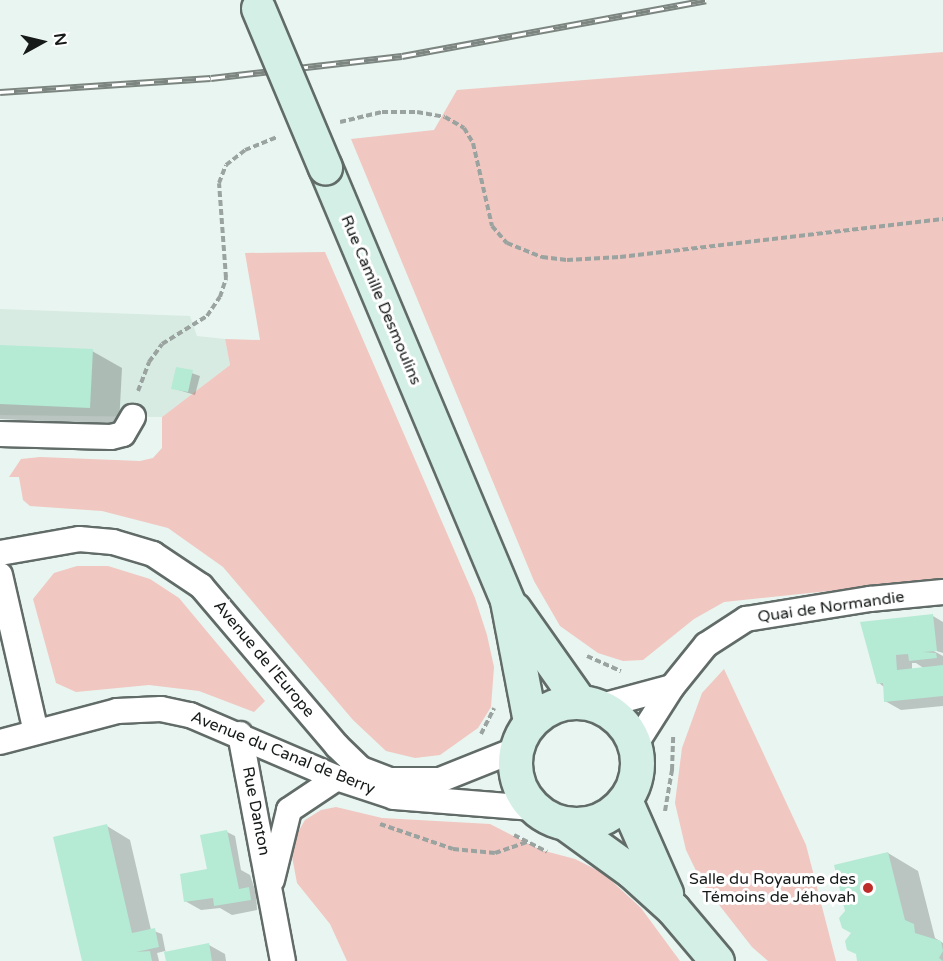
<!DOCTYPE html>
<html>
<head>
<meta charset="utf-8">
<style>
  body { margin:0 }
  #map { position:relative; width:943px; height:961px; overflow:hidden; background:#e9f5f0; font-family:"Varela Round",sans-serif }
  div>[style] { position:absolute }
  .built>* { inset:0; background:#d7ebe2 }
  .green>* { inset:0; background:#f0c7c1 }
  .shadow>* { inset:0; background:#0003 }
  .building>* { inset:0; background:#b5ead5 }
  .path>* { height:4px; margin-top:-2px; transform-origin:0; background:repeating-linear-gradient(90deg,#9aa39f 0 6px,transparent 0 9px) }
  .roads { filter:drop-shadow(2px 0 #616b67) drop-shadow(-2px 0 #616b67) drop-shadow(0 2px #616b67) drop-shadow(0 -2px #616b67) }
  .street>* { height:24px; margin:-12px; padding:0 12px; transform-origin:12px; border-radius:12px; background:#fff }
  .secondary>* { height:33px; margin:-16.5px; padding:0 16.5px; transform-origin:16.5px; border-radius:16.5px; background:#d4efe6 }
  .secondary>.ring { margin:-16.5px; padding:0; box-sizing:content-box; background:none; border:33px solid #d4efe6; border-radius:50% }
  .rail>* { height:7px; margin-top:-3.5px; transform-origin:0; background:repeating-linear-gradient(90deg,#fff 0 14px,#7d8581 0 28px); box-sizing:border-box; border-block:2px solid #7d8581 }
  .bridges { filter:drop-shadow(2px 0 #616b67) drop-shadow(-2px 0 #616b67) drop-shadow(0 2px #616b67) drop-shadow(0 -2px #616b67) }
  .secondary-bridge>* { height:33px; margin:-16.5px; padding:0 16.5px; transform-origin:16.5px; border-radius:16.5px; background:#d4efe6 }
  .dots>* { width:16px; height:16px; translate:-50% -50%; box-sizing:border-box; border:3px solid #fff; border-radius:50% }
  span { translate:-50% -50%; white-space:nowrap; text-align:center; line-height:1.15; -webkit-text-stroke:6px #fff; paint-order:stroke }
  .street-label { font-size:16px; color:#161a18 }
  .poi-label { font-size:16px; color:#161a18 }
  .right { translate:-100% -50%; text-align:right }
  .north { position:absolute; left:12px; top:12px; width:60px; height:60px; -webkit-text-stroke:4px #fff; paint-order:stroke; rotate:82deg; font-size:16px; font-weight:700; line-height:24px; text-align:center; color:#161a18 }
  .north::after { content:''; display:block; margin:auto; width:21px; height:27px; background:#161a18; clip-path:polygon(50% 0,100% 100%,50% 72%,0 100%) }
</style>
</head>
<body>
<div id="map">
  <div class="built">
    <div style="clip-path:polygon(0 309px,190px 316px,197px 336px,225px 339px,230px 365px,162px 417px,0 415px)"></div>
  </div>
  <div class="green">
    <div style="clip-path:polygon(943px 52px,943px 579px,724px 602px,694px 619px,643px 660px,623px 661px,598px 653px,560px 626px,534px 581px,351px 139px,434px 130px,457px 90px)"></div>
    <div style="clip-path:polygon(325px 252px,475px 598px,487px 635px,494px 667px,491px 707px,478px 728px,440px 755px,415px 758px,386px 751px,353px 720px,223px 567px,168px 528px,102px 511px,30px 506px,23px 500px,19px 477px,9px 477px,21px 459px,40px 457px,140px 461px,153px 458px,162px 448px,162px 417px,230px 365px,225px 339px,260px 340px,245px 253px)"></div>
    <div style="clip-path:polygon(77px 566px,108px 566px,150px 579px,179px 598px,265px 701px,254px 712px,199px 691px,149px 685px,76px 692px,56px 683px,33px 599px,54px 573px)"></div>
    <div style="clip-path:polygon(724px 669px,806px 845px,836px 961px,768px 961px,752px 947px,702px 883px,686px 850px,675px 803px,682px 748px,702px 693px)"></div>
    <div style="clip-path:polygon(336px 807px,382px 818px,490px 824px,541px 850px,575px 859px,603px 873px,641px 908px,680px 961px,347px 961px,330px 924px,297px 883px,290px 846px,305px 820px,321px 810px)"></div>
  </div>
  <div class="shadow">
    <div style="clip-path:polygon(0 346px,92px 351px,122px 368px,119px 425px,0 419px)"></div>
    <div style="clip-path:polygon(177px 368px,200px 376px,195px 395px,172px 388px)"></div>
    <div style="clip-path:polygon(evenodd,933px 616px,943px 622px,943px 653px,930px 649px,943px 656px,943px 706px,901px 710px,885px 701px,884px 687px,879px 683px,862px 623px,933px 616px,912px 663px,916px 663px,925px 669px,912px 670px,912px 663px)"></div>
    <div style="clip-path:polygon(107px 826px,130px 840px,151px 930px,162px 934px,166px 954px,209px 945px,225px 954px,226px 961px,167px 961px,165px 951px,157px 953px,159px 961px,83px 961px)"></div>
    <div style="clip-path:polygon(227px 832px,235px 836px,241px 870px,250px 875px,256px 893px,257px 910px,232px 915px,220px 908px,201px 910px,185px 901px,211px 870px)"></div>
    <div style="clip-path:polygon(888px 853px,918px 871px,935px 938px,943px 943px,943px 961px,859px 961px,853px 933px)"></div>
  </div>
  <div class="building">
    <div style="clip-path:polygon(0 345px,93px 349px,90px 408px,0 404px)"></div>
    <div style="clip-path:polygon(176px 367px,193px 370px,188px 392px,171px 389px)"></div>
    <div style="clip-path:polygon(933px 614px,937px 651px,923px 652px,936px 653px,937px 658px,909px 661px,908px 654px,896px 655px,897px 670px,943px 665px,943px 696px,884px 702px,883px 683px,877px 684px,860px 622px)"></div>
    <div style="clip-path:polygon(107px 824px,132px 933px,155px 928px,159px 947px,136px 952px,150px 951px,152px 961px,82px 961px,53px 837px)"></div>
    <div style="clip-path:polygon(227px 830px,239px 889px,249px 887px,251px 900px,214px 906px,213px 898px,184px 902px,180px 874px,207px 869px,200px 835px)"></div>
    <div style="clip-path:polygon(888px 852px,905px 920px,914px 924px,915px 933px,941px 941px,943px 951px,939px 958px,943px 961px,857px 961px,856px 954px,847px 950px,845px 941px,851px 933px,842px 928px,839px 918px,845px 911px,834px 865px)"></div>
    <div style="clip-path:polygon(209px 943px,212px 961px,166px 961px,164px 952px)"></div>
  </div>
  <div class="path">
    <div style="left:340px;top:122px;width:43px;rotate:-13.4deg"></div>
    <div style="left:382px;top:112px;width:35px"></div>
    <div style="left:417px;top:112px;width:28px;rotate:10deg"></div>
    <div style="left:445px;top:117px;width:22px;rotate:30deg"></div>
    <div style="left:464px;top:128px;width:17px;rotate:59deg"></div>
    <div style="left:473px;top:143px;width:85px;rotate:77.1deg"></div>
    <div style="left:492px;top:226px;width:23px;rotate:49deg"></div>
    <div style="left:507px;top:243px;width:38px;rotate:22deg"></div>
    <div style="left:542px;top:257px;width:25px;rotate:7deg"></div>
    <div style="left:567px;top:260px;width:53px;rotate:-3.2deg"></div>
    <div style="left:620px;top:257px;width:325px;rotate:-6.7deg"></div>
    <div style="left:138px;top:391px;width:31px;rotate:-69deg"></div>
    <div style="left:149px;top:362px;width:22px;rotate:-54deg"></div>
    <div style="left:162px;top:344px;width:53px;rotate:-31.9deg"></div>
    <div style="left:207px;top:316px;width:23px;rotate:-56deg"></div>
    <div style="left:220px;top:297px;width:20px;rotate:-72deg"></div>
    <div style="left:226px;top:278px;width:95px;rotate:-94.2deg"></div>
    <div style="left:219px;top:183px;width:19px;rotate:-69deg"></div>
    <div style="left:226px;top:165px;width:24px;rotate:-38deg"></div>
    <div style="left:245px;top:150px;width:35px;rotate:-22deg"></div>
    <div style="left:587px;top:656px;width:37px;rotate:24deg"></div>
    <div style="left:481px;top:734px;width:29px;rotate:-63deg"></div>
    <div style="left:665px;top:811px;width:42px;rotate:-80.3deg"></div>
    <div style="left:672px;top:770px;width:35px;rotate:-88deg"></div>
    <div style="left:380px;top:824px;width:77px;rotate:18.9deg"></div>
    <div style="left:453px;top:849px;width:42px;rotate:5.4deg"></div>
    <div style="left:495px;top:853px;width:34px;rotate:-19deg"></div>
    <div style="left:514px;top:835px;width:37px;rotate:27deg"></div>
  </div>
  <div class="roads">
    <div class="street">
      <div style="left:0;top:434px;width:111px;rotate:1.5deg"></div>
      <div style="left:111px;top:437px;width:12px;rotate:-14deg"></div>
      <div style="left:123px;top:434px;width:20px;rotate:-60deg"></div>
      <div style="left:0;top:553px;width:80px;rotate:-10deg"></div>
      <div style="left:79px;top:539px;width:34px;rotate:5deg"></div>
      <div style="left:113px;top:542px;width:42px;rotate:16.7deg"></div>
      <div style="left:153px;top:554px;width:58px;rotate:33.7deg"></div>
      <div style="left:201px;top:586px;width:210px;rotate:49.6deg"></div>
      <div style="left:337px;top:746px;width:33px;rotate:44deg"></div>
      <div style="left:361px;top:769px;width:30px;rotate:21deg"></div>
      <div style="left:389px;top:780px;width:51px"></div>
      <div style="left:440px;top:780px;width:81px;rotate:-21.8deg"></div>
      <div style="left:0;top:575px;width:161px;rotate:77.1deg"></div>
      <div style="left:601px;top:706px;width:73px;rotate:-15deg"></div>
      <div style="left:240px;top:734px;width:231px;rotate:79.3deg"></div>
      <div style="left:0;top:742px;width:121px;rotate:-14.8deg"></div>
      <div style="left:117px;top:711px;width:44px;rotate:-2.6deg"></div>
      <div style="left:161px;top:709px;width:30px;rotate:12deg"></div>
      <div style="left:190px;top:715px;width:160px;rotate:23.2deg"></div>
      <div style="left:337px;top:778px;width:60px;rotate:18.4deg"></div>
      <div style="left:394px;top:797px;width:140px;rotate:4.5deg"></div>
      <div style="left:635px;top:745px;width:69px;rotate:-57.5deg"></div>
      <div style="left:672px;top:687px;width:54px;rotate:-51deg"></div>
      <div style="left:706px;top:645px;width:48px;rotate:-33deg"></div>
      <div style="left:746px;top:619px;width:126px;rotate:-9.2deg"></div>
      <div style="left:870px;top:599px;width:73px;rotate:-5.5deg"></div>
      <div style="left:272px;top:880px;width:72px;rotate:-76.3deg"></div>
      <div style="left:289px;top:810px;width:58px;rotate:-33.7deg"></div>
    </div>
    <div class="secondary">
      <div style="left:325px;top:167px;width:471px;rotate:67.2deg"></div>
      <div style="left:507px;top:601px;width:123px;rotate:79.2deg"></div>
      <div style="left:514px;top:609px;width:113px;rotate:54.8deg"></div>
      <div class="ring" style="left:515px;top:702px;width:89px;height:89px"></div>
      <div style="left:625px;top:800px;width:102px;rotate:66.2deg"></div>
      <div style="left:566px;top:824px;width:80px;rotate:35.9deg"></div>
      <div style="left:631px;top:871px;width:57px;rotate:42.1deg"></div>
      <div style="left:673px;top:909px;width:68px;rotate:49.8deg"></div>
    </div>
  </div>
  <div class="rail">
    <div style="left:0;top:92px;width:211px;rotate:-3.8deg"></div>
    <div style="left:211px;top:78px;width:192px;rotate:-6.6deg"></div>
    <div style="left:402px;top:56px;width:309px;rotate:-10.4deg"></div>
  </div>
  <div class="bridges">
    <div class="secondary-bridge">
      <div style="left:258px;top:8px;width:173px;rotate:67.2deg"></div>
    </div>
  </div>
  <div class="dots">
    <div style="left:868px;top:888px;background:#bd2e2b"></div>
  </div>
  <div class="street-label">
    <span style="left:381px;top:300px;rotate:67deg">Rue Camille Desmoulins</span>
    <span style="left:831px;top:607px;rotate:-8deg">Quai de Normandie</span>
    <span style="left:264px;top:659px;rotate:50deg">Avenue de l'Europe</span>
    <span style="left:283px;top:753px;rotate:22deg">Avenue du Canal de Berry</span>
    <span style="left:256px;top:811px;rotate:79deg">Rue Danton</span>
  </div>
  <div class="poi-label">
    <span class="right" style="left:856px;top:888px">Salle du Royaume des<br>Témoins de Jéhovah</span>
  </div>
  <div class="north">N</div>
</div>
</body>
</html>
